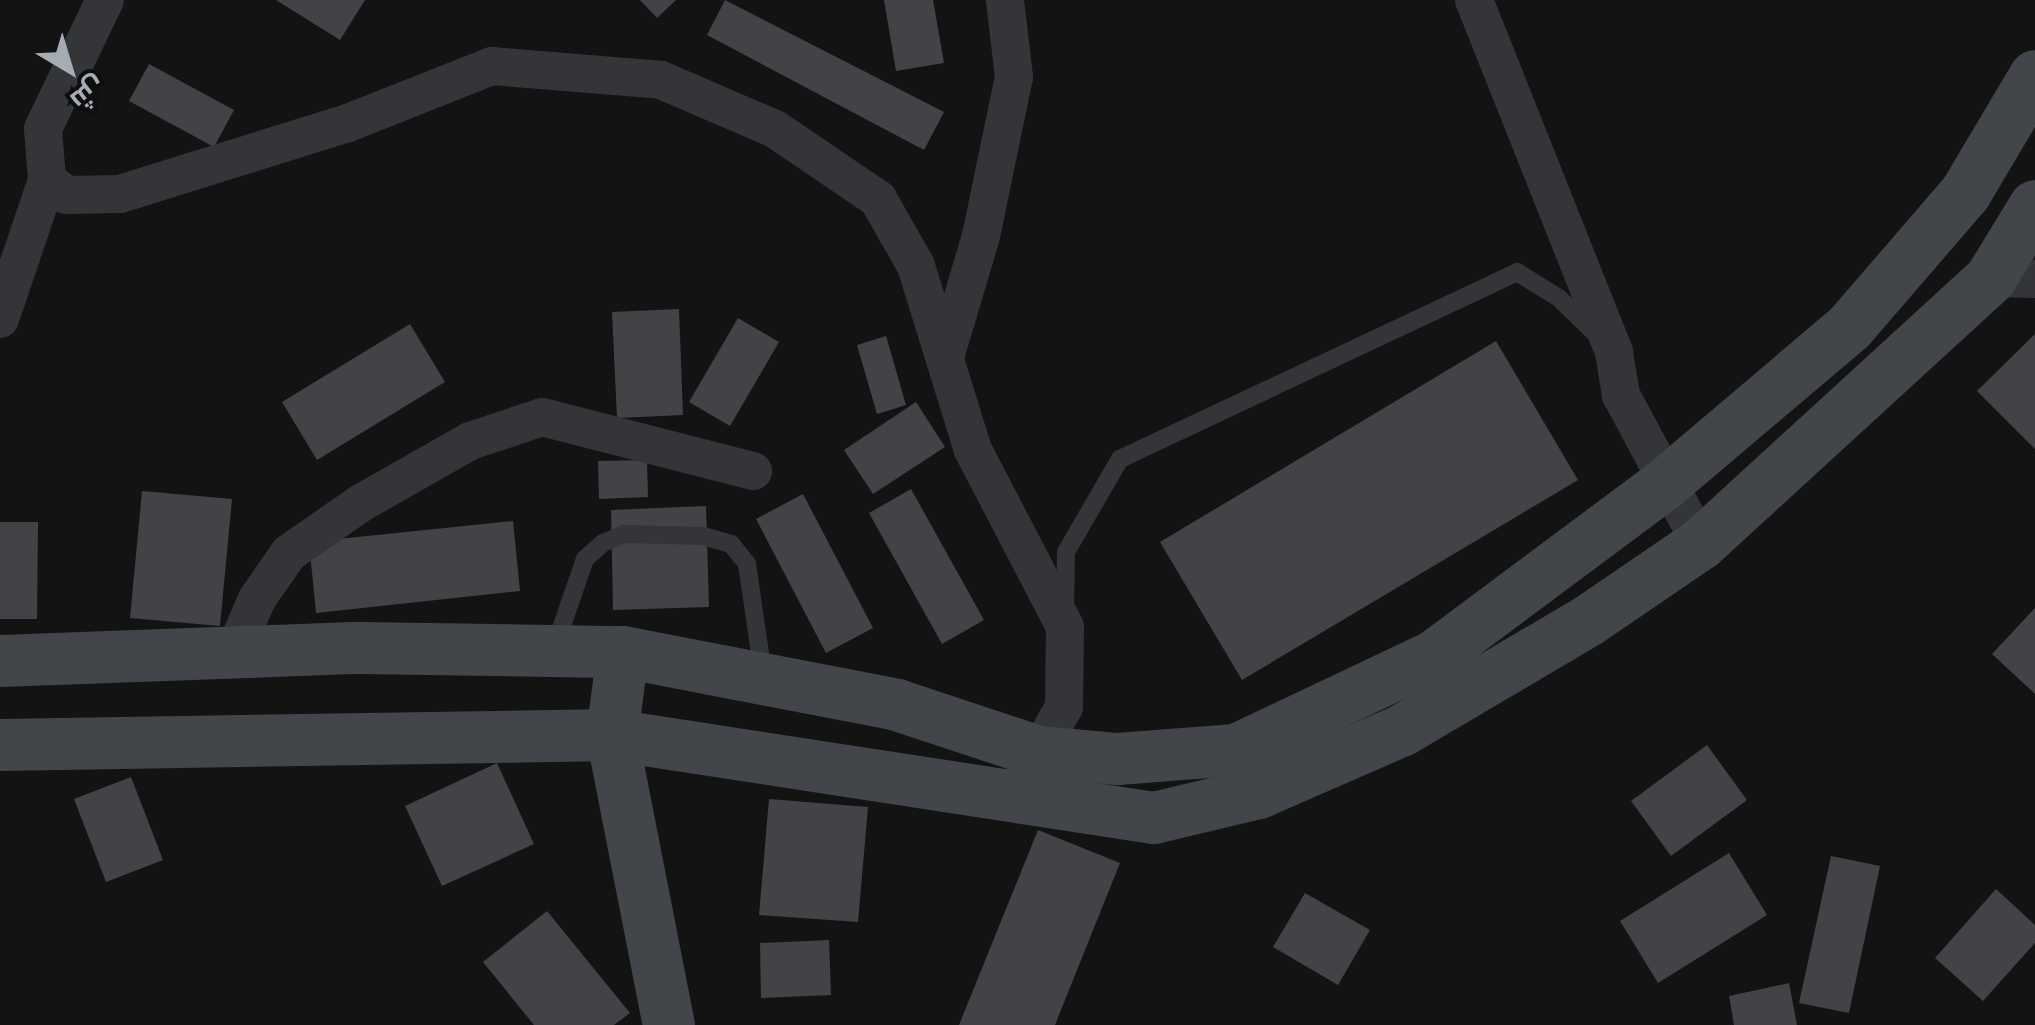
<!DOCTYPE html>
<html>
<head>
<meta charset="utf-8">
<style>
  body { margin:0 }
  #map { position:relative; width:2035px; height:1025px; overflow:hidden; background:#131314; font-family:Quicksand,Cairo,sans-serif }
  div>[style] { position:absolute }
  .building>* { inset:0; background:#424347 }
  .lane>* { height:18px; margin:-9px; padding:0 9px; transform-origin:9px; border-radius:9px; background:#343539 }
  .street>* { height:38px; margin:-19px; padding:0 19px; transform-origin:19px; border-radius:19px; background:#343539 }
  .secondary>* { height:52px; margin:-26px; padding:0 26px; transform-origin:26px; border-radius:26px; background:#424549 }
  span { translate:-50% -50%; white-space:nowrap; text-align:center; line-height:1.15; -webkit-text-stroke:9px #0e0e0f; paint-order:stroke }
  .north { position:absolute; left:20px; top:20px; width:100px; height:100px; -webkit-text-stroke:8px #0e0e0f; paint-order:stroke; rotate:142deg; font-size:28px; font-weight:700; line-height:40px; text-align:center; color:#a5acb4 }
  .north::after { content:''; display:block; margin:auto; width:35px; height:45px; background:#a5acb4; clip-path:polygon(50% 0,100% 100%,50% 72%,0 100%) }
</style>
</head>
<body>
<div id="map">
  <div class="building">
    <div style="clip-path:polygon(276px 0,365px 0,340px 40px)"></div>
    <div style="clip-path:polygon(640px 0,676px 0,657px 18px)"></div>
    <div style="clip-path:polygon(725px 0,944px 112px,924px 150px,707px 35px)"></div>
    <div style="clip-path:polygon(884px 0,933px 0,944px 63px,896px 71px)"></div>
    <div style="clip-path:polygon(149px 64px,234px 110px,214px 147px,129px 101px)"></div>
    <div style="clip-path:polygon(679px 309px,683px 415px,617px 418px,612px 312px)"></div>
    <div style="clip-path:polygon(738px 318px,779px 342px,730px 426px,689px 402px)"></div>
    <div style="clip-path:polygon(410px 324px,445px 382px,317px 460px,282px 402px)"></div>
    <div style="clip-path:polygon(2035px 334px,2035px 449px,1977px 391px)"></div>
    <div style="clip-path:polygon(886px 336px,906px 405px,877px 414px,857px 345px)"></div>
    <div style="clip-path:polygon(1496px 341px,1578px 480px,1242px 680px,1160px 542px)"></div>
    <div style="clip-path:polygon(916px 402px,945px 447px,873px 494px,844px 450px)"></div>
    <div style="clip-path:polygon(647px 460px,648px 497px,599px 499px,598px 461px)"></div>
    <div style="clip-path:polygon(911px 489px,984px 620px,942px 644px,869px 513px)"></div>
    <div style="clip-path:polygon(142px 491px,232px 499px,220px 626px,130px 618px)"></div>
    <div style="clip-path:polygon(803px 494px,873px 628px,826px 653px,756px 519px)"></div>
    <div style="clip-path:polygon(706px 506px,709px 607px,613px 610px,611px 510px)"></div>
    <div style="clip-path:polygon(513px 521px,520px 591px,316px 613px,309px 542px)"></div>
    <div style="clip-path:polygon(0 522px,38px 522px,37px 619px,0 619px)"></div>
    <div style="clip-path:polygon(2035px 608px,2035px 694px,1992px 654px)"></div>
    <div style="clip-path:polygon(1707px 745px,1747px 800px,1671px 856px,1631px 801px)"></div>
    <div style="clip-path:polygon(497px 763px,534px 844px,442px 886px,405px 806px)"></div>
    <div style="clip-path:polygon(131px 777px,163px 860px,106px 882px,74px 799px)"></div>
    <div style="clip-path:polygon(769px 799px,868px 807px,858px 922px,759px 915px)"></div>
    <div style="clip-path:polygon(1038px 830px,1120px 863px,1055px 1025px,959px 1025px)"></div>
    <div style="clip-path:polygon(1729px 853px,1767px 915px,1658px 983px,1620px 921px)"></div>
    <div style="clip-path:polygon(1831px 856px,1880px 866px,1849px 1013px,1799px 1003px)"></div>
    <div style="clip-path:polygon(1996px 889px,2035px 925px,2035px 943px,1983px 1001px,1935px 958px)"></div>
    <div style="clip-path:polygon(1305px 893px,1370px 930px,1338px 985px,1273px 947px)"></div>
    <div style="clip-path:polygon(547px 911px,630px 1013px,614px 1025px,534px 1025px,483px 962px)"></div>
    <div style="clip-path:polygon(829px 940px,831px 995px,761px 998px,760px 943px)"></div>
    <div style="clip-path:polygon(1789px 983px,1797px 1025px,1734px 1025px,1729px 996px)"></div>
  </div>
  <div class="lane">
    <div style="left:1065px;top:609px;width:57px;rotate:-89deg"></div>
    <div style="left:1066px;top:552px;width:108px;rotate:-59.9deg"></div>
    <div style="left:1120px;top:459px;width:439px;rotate:-25.2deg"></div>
    <div style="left:1517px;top:272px;width:49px;rotate:31.8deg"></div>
    <div style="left:1559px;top:298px;width:52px;rotate:44.2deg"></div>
    <div style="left:555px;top:646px;width:92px;rotate:-71deg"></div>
    <div style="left:585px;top:559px;width:24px;rotate:-42deg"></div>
    <div style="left:603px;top:543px;width:23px;rotate:-23deg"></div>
    <div style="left:624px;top:534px;width:79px;rotate:1.5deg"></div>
    <div style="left:703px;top:536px;width:29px;rotate:16deg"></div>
    <div style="left:731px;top:544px;width:26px;rotate:51deg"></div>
    <div style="left:747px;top:564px;width:111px;rotate:81.7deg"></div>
  </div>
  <div class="street">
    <div style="left:105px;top:0;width:143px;rotate:115.7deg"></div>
    <div style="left:43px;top:129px;width:51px;rotate:85.5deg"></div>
    <div style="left:47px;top:180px;width:24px;rotate:38deg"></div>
    <div style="left:66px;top:195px;width:54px;rotate:-1.1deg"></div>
    <div style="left:120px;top:194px;width:239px;rotate:-17.3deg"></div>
    <div style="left:348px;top:123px;width:155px;rotate:-21.6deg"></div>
    <div style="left:492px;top:66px;width:170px;rotate:4.7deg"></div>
    <div style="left:661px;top:80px;width:124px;rotate:23.3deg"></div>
    <div style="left:775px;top:129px;width:125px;rotate:34.2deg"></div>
    <div style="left:878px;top:199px;width:77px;rotate:60.4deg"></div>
    <div style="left:916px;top:266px;width:193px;rotate:72.8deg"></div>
    <div style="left:973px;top:450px;width:199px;rotate:62.5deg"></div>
    <div style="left:1065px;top:627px;width:80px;rotate:90.7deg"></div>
    <div style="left:1064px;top:707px;width:73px;rotate:119.4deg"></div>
    <div style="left:1474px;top:0;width:379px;rotate:68.3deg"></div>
    <div style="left:1614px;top:352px;width:44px;rotate:80.8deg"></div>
    <div style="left:1621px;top:395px;width:169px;rotate:61.8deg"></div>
    <div style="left:1991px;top:278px;width:44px;rotate:1.3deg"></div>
    <div style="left:0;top:319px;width:147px;rotate:-71.3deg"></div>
    <div style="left:945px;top:357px;width:126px;rotate:-73.4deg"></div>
    <div style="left:981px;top:236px;width:162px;rotate:-78.3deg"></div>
    <div style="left:1014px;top:77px;width:78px;rotate:-96.7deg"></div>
    <div style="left:232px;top:657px;width:63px;rotate:-66.7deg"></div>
    <div style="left:257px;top:599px;width:56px;rotate:-55.2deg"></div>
    <div style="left:289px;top:553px;width:88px;rotate:-34.8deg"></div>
    <div style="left:361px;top:503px;width:125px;rotate:-29.6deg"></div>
    <div style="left:470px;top:441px;width:76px;rotate:-18.4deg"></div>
    <div style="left:542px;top:417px;width:218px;rotate:14.4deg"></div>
  </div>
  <div class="secondary">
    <div style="left:623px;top:652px;width:84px;rotate:97.5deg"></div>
    <div style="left:612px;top:735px;width:296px;rotate:78.9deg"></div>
    <div style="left:0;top:661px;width:360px;rotate:-2.1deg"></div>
    <div style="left:360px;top:648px;width:263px;rotate:0.9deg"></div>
    <div style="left:623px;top:652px;width:279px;rotate:10.9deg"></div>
    <div style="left:897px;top:705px;width:150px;rotate:18.3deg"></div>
    <div style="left:1039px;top:752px;width:79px;rotate:5.1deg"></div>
    <div style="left:1118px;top:759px;width:118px;rotate:-4.4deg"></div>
    <div style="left:1236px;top:750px;width:218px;rotate:-25.3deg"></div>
    <div style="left:1433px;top:657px;width:289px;rotate:-36.7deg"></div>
    <div style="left:1665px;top:484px;width:243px;rotate:-40.3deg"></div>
    <div style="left:1850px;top:327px;width:176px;rotate:-49.2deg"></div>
    <div style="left:1965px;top:194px;width:137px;rotate:-59.3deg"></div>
    <div style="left:0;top:745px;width:612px;rotate:-0.94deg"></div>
    <div style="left:612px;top:735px;width:548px;rotate:8.71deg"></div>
    <div style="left:1154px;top:818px;width:108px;rotate:-13.4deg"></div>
    <div style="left:1259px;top:793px;width:157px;rotate:-23.6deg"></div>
    <div style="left:1403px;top:730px;width:215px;rotate:-30.5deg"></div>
    <div style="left:1588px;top:621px;width:137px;rotate:-34.3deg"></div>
    <div style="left:1701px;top:544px;width:394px;rotate:-42.5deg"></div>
    <div style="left:1991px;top:278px;width:84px;rotate:-58.6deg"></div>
  </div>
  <div class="north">ش</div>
</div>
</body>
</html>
